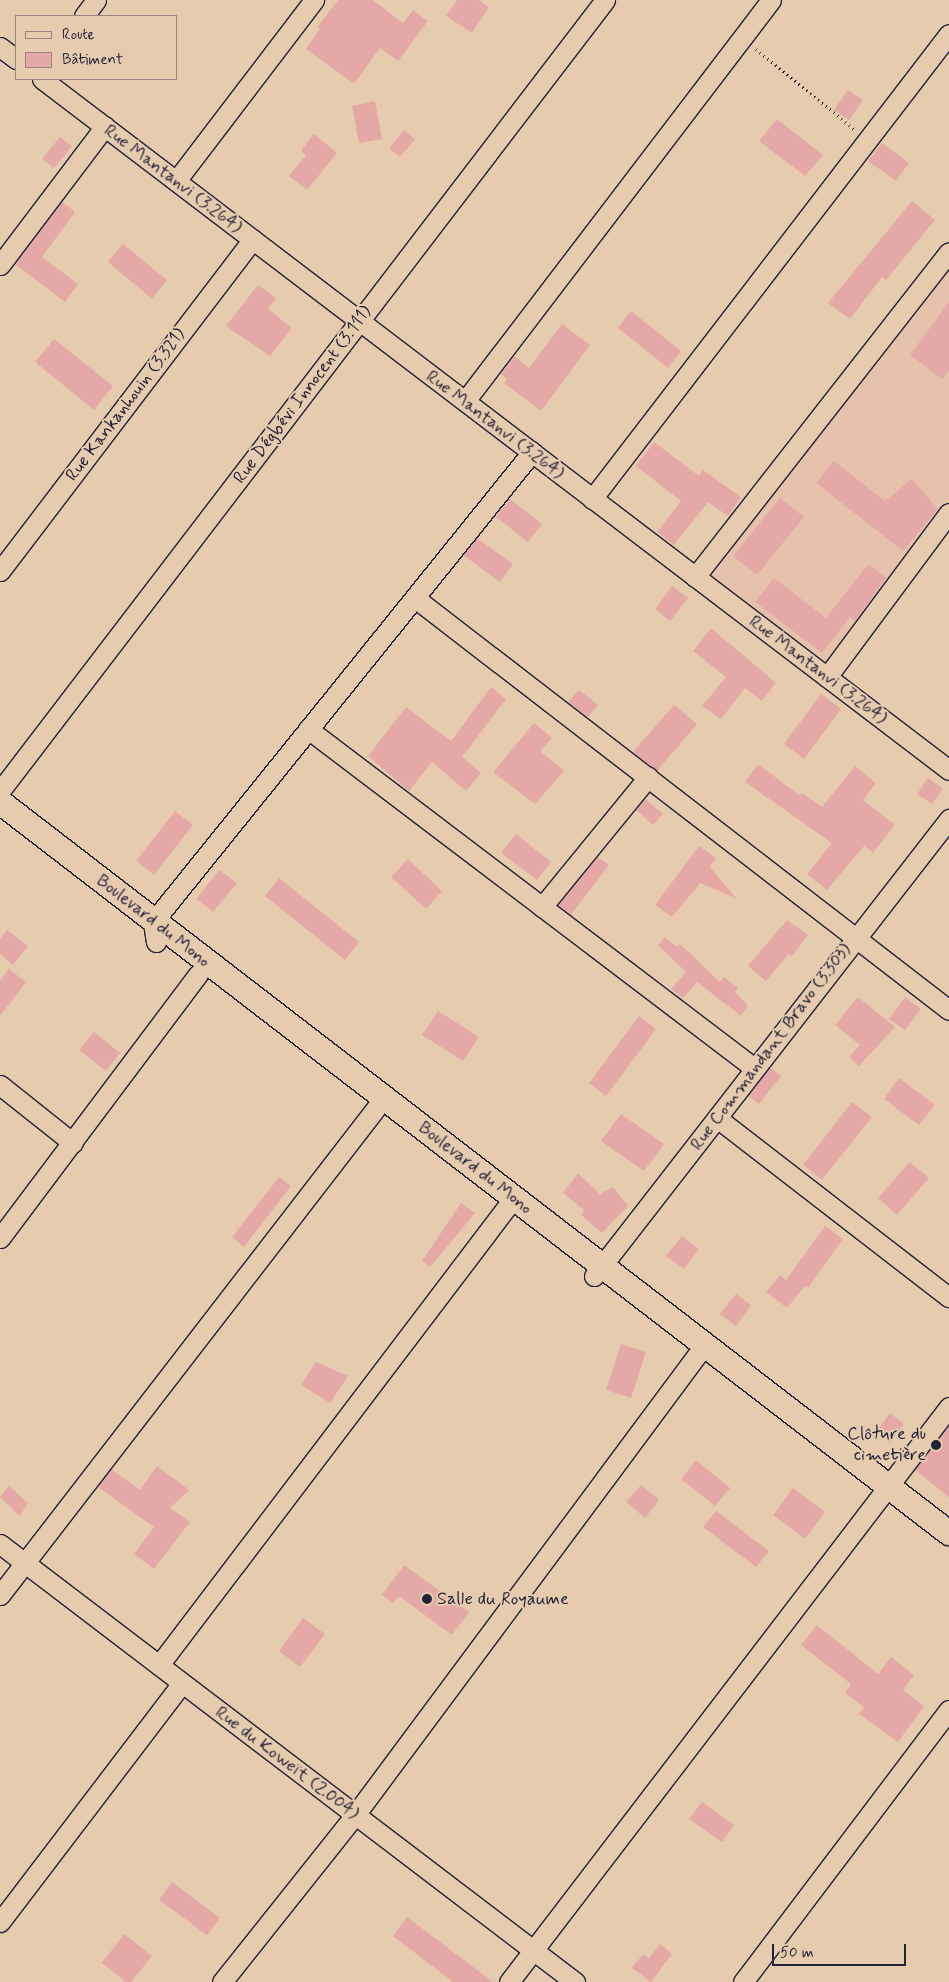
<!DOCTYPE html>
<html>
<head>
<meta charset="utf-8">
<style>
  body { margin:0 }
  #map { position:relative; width:949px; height:1982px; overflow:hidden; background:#e7cbae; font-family:Mynerve,sans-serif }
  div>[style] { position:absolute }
  .built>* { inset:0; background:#e6c1ac }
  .building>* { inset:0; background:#e4a9a7 }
  .path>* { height:3px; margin-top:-1.5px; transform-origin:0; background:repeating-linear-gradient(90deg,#22223b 0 1px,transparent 0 5px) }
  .roads { filter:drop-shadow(1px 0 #22223b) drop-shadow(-1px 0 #22223b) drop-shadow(0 1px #22223b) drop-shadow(0 -1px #22223b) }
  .minor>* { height:19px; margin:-9.5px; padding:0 9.5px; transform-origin:9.5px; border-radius:9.5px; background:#e7cbae }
  .major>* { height:24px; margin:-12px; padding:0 12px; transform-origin:12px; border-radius:12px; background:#e7cbae }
  .dots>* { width:14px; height:14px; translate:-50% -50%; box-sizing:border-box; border:2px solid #e7cbae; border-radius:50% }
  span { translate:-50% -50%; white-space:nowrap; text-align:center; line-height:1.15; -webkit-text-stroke:4px #e7cbae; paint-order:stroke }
  .street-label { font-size:18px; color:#22223b }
  .poi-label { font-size:18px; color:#22223b }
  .right { translate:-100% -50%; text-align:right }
  .left { translate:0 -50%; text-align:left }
  .legend { position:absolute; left:15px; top:15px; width:162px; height:65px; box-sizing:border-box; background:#e7cbae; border:1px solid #988780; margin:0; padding:6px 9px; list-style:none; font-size:15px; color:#22223b }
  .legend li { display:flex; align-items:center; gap:10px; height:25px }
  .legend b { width:25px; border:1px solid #988780 }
  .scale { position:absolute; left:772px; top:1944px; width:134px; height:22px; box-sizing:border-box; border:2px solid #22223b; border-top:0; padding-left:6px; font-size:15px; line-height:18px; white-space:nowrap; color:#22223b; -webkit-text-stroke:4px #e7cbae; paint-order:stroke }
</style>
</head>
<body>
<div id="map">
  <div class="built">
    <div style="clip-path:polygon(949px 270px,949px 499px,827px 663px,707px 572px)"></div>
  </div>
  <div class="building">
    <div style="clip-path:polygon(338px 0,373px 0,403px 23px,413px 10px,428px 21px,398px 61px,380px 48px,354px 84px,306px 49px,320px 29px,317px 27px)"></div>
    <div style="clip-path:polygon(457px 0,479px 0,489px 7px,472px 33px,446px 16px)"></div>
    <div style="clip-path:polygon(848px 90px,863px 100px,849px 120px,834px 110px)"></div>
    <div style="clip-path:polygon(375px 101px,382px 139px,359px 143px,352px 106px)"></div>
    <div style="clip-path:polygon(777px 119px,823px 155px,805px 176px,759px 141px)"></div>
    <div style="clip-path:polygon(404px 130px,415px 139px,400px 157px,389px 148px)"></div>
    <div style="clip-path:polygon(314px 134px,337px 153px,307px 190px,289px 176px,306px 155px,301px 150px)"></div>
    <div style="clip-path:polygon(60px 137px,72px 146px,54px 168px,42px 159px)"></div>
    <div style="clip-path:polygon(882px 143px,909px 163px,896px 181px,868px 161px)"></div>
    <div style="clip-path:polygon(912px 201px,935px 220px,886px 280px,882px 277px,850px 319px,828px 303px)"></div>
    <div style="clip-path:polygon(62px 202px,75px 212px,42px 257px,78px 284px,65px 302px,15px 264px)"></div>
    <div style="clip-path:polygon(123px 244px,167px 280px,152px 299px,108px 262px)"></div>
    <div style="clip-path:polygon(258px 285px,276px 298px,268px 309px,292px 328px,270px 356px,226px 326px)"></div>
    <div style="clip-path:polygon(949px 302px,949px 370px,942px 379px,910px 355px)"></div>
    <div style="clip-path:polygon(631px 311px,681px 351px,668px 368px,618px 328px)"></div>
    <div style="clip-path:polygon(562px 324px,590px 345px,541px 411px,504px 383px,507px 379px,501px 374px,515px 356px,529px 368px)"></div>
    <div style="clip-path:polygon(54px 339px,113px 386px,94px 410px,35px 362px)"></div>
    <div style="clip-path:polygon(654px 442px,699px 476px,703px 470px,741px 497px,728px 516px,708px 502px,674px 545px,657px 532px,681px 501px,636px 466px)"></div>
    <div style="clip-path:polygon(834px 461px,885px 501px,912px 479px,938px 509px,903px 551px,816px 483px)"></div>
    <div style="clip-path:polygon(780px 498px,804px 517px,757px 575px,733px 556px)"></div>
    <div style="clip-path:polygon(510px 499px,542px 524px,528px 542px,496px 517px)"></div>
    <div style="clip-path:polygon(477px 538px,513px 564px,500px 582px,463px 555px)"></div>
    <div style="clip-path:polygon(868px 564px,886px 578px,855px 621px,850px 617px,822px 653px,755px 602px,774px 578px,826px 618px)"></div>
    <div style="clip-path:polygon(672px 586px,688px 598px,670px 621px,655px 609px)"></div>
    <div style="clip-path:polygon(711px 628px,776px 683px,762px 701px,745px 688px,721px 719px,702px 706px,726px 677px,693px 651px)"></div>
    <div style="clip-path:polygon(491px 687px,506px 699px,462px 757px,481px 773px,466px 791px,432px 762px,409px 791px,368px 756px,406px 707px,451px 741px)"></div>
    <div style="clip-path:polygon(579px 690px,598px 705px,588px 717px,568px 702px)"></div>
    <div style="clip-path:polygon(821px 694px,841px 709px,804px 759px,784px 744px)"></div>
    <div style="clip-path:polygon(674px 705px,697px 724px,657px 771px,633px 752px)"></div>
    <div style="clip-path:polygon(534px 723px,552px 738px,540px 751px,564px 771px,535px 804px,493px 772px)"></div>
    <div style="clip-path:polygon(758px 764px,800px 796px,802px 793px,822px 807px,855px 766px,876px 783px,863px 800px,895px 825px,873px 853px,864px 846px,827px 890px,807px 874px,832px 843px,745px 782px)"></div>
    <div style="clip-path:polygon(928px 778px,943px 789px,932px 804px,917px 794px)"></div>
    <div style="clip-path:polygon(645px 799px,663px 814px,653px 825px,636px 810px)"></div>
    <div style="clip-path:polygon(175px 811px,193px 825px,154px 875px,136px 861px)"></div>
    <div style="clip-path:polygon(516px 834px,551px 862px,537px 880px,501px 853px)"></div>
    <div style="clip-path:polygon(699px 846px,716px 858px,710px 867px,736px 898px,700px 883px,672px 917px,655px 905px)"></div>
    <div style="clip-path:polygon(598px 857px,609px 865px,571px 915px,558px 905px)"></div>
    <div style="clip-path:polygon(408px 859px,442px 891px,426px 909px,391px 877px)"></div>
    <div style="clip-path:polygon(219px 870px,237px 883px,213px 912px,196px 899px)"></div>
    <div style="clip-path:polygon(279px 878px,359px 942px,345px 960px,265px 896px)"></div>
    <div style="clip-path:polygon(787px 920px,808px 935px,792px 956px,789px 954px,766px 981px,748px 966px)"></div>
    <div style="clip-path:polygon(7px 930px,28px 946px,13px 965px,0 954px,0 939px)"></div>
    <div style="clip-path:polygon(665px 937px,677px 947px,680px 944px,720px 982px,724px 977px,738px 988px,735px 992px,748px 1006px,741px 1016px,697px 982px,683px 998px,671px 989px,686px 972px,658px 945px)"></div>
    <div style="clip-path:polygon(9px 969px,26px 982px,0 1016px,0 981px)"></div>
    <div style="clip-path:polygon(858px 997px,895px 1027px,859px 1066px,849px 1057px,860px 1045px,835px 1025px)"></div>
    <div style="clip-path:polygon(905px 997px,921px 1009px,905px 1030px,889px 1019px)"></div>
    <div style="clip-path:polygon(438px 1011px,479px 1037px,463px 1061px,422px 1035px)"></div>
    <div style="clip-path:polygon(639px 1016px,656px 1029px,606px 1096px,589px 1083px)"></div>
    <div style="clip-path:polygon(94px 1032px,120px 1053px,106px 1071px,79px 1050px)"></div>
    <div style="clip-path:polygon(770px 1067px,781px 1076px,759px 1104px,748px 1096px)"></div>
    <div style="clip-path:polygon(899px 1078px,935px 1105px,919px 1125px,884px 1099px)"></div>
    <div style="clip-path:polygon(852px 1102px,872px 1117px,822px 1180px,803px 1165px)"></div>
    <div style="clip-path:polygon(621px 1114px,664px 1144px,644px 1171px,601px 1141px)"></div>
    <div style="clip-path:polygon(910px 1162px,929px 1178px,897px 1215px,878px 1198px)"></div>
    <div style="clip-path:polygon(578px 1173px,600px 1194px,613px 1187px,628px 1206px,602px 1233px,581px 1215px,584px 1210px,563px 1193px)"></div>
    <div style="clip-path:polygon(279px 1177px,291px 1186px,244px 1247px,232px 1237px)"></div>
    <div style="clip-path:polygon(461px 1203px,475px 1213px,430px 1267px,422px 1261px)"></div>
    <div style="clip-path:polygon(825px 1226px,843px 1239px,808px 1288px,805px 1286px,787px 1308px,766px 1292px,780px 1275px,786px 1280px)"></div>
    <div style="clip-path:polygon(682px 1236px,699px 1249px,684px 1269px,666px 1256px)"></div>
    <div style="clip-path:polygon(736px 1294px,751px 1305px,736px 1326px,720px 1314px)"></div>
    <div style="clip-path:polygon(621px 1344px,646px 1352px,631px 1398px,606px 1390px)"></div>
    <div style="clip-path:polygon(316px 1362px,348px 1376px,330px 1403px,301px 1385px)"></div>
    <div style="clip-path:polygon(890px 1413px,904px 1424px,890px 1443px,875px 1433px)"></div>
    <div style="clip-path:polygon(949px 1426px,949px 1497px,915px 1470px)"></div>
    <div style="clip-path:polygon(696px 1460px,730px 1488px,715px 1506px,681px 1479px)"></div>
    <div style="clip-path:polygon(157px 1466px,189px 1490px,170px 1508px,190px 1522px,154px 1569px,134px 1554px,154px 1527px,98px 1487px,111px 1469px,140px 1490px)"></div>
    <div style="clip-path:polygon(641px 1485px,659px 1500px,645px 1518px,626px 1502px)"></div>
    <div style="clip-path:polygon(9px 1486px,28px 1503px,20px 1516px,0 1497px)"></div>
    <div style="clip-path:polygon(793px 1488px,825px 1512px,805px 1539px,773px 1515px)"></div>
    <div style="clip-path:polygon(716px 1511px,769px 1551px,756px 1567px,703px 1527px)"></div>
    <div style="clip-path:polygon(404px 1565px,469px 1612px,452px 1635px,399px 1596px,393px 1603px,382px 1595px)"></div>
    <div style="clip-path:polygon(303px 1618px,325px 1634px,300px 1667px,279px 1651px)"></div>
    <div style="clip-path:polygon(817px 1625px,878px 1674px,891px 1657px,914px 1675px,903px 1690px,924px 1706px,898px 1742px,859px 1714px,864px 1707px,845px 1693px,851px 1684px,801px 1645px)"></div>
    <div style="clip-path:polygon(702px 1802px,734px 1825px,722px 1842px,689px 1819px)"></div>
    <div style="clip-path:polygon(172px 1882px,220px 1918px,207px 1935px,159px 1900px)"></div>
    <div style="clip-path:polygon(407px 1917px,493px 1982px,453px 1982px,393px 1936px)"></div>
    <div style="clip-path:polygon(124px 1934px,152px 1956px,131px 1982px,126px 1982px,102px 1963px)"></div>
    <div style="clip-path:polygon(660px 1944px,672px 1954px,651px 1982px,632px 1968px,643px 1954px,649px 1958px)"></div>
  </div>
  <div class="path">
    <div style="left:756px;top:49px;width:127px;rotate:39.2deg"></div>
  </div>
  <div class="roads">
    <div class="minor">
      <div style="left:84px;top:16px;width:20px;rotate:-53deg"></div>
      <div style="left:0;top:47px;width:20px;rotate:37deg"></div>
      <div style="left:42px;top:79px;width:1140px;rotate:37.3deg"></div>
      <div style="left:176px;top:181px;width:228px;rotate:-52.7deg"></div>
      <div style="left:0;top:265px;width:174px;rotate:-52.9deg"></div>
      <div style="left:465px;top:401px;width:504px;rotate:-52.65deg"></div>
      <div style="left:592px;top:499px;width:586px;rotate:-52.49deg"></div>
      <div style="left:0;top:571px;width:417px;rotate:-52.7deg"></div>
      <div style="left:695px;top:577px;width:412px;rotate:-52deg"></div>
      <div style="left:415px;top:598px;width:674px;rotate:37.65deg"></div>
      <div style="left:827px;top:677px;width:204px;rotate:-53.4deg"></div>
      <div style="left:308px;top:729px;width:559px;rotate:37.22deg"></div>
      <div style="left:0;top:791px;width:996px;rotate:-52.59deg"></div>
      <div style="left:542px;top:907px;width:168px;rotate:-50.8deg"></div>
      <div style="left:156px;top:942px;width:20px;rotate:-99deg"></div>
      <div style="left:153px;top:922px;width:604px;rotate:-51.12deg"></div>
      <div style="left:0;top:1085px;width:93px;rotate:38.5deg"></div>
      <div style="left:717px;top:1118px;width:293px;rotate:37.7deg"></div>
      <div style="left:0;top:1238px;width:330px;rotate:-53.1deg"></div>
      <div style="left:594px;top:1276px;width:579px;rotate:-52.16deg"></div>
      <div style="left:0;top:1544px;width:723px;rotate:37.3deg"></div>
      <div style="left:0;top:1595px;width:615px;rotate:-52.33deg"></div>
      <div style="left:159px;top:1665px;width:574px;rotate:-52.79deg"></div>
      <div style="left:0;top:1922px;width:300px;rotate:-52.7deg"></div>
      <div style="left:222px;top:1982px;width:213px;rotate:-51.5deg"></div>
      <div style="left:355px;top:1815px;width:573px;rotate:-53.37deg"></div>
      <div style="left:509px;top:1982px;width:724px;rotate:-52.58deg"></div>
      <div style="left:743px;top:1982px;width:341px;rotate:-52.9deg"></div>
    </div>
    <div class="major">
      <div style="left:0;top:802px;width:1198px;rotate:37.61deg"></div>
    </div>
  </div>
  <div class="dots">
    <div style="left:936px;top:1445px;background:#22223b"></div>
    <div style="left:427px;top:1599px;background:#22223b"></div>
  </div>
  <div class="street-label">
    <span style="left:173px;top:179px;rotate:37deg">Rue Mantanvi (3.264)</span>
    <span style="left:303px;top:395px;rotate:-53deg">Rue Dégbévi Innocent (3.111)</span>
    <span style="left:126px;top:405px;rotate:-53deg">Rue Kankanhouin (3.321)</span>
    <span style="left:495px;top:425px;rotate:37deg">Rue Mantanvi (3.264)</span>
    <span style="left:818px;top:670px;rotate:37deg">Rue Mantanvi (3.264)</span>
    <span style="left:153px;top:921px;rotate:38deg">Boulevard du Mono</span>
    <span style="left:771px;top:1047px;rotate:-53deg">Rue Commandant Bravo (3.303)</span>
    <span style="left:475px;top:1168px;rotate:38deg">Boulevard du Mono</span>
    <span style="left:287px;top:1763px;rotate:37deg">Rue du Koweït (2.004)</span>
  </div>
  <div class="poi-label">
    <span class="right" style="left:926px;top:1445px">Clôture du<br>cimetière</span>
    <span class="left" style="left:437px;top:1599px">Salle du Royaume</span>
  </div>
  <ul class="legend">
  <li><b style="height:6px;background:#e7cbae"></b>Route</li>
  <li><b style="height:14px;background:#e4a9a7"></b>Bâtiment</li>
  </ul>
  <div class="scale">50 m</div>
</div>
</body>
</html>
